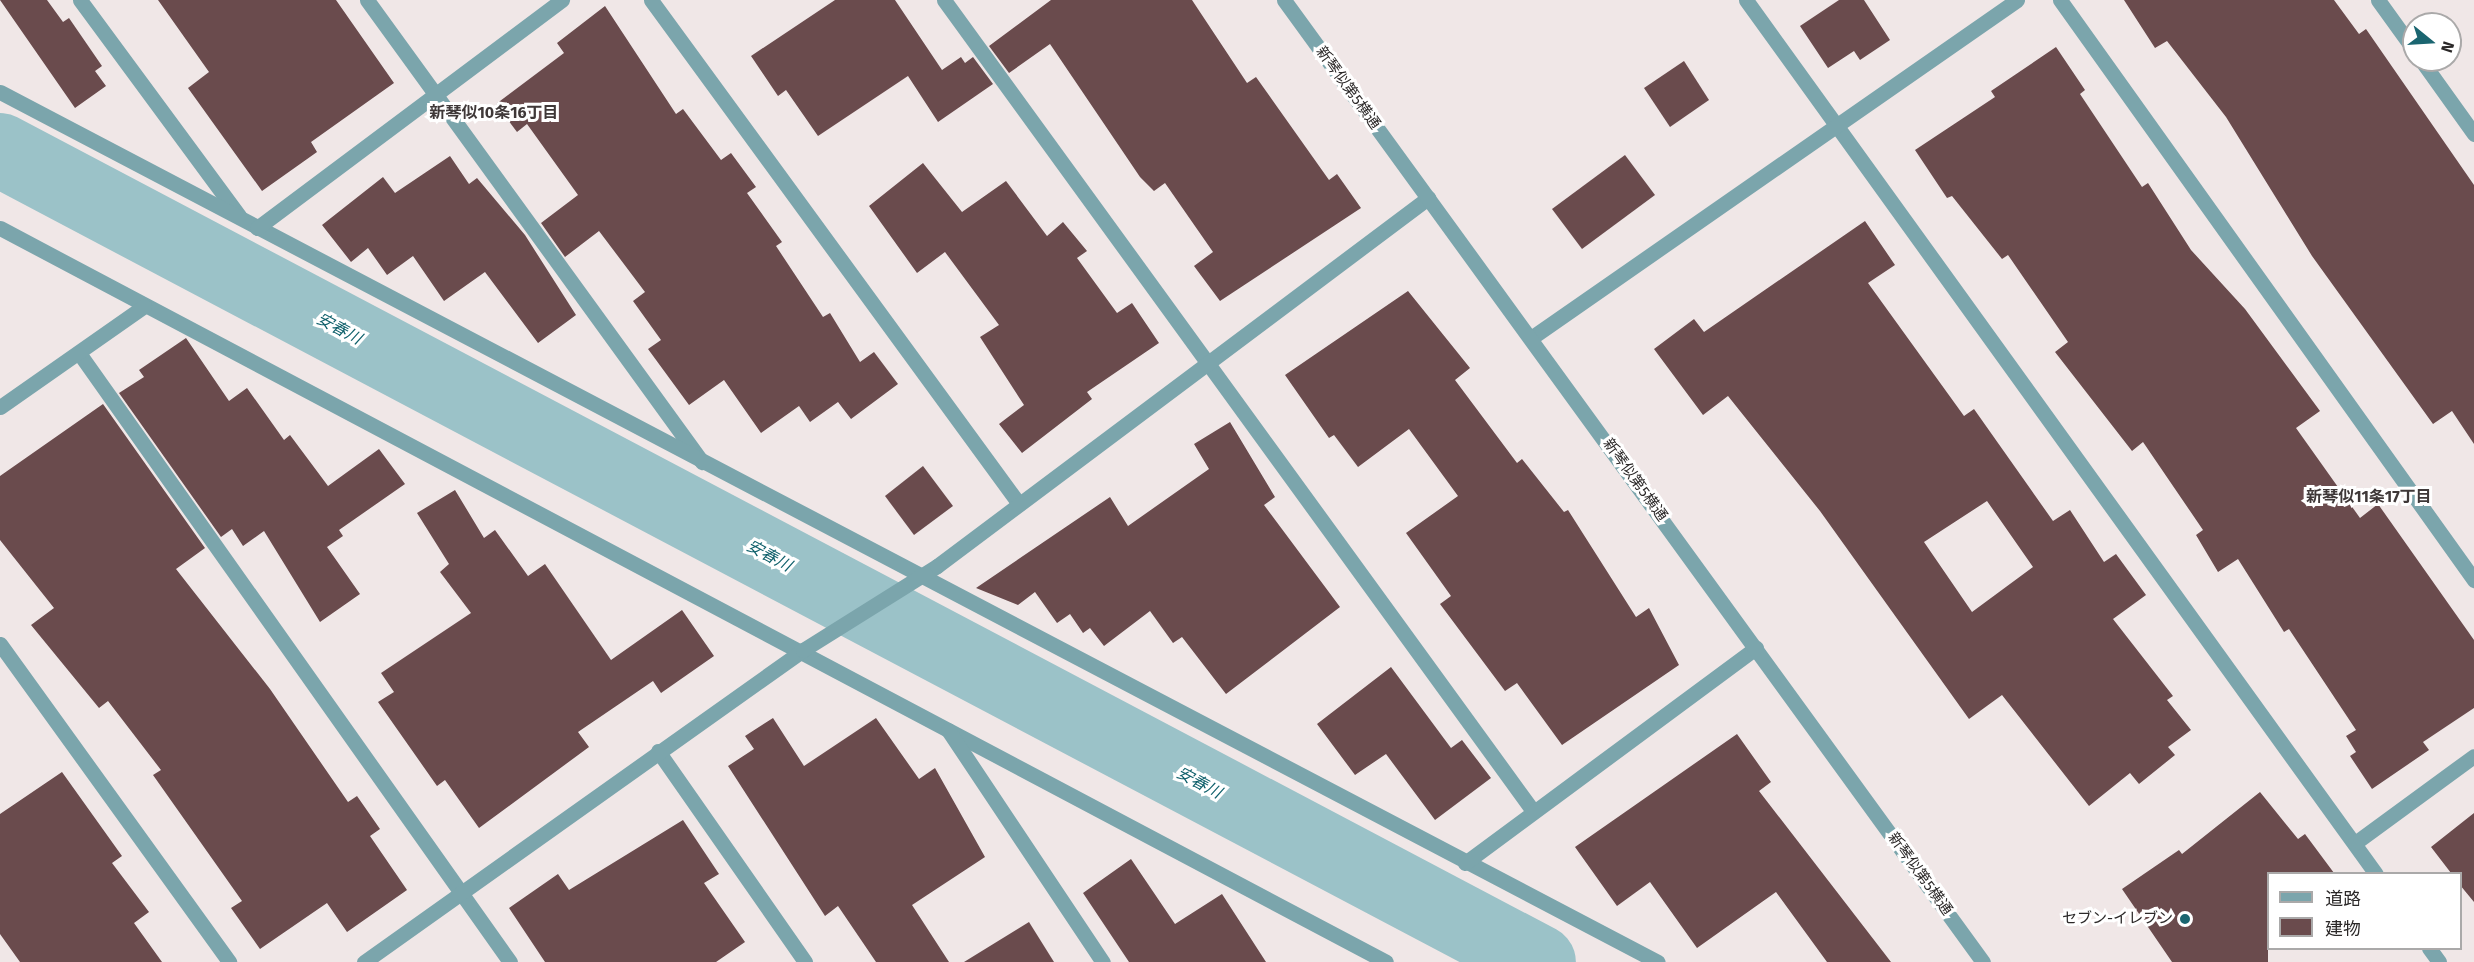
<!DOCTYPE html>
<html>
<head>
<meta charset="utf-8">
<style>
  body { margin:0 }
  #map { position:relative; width:2474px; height:962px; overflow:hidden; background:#f0e7e7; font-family:"Fira Sans","Noto Sans JP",sans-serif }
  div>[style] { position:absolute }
  .river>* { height:74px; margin:-37px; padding:0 37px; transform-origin:37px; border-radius:37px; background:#9bc2c8 }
  .building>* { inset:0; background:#6a4b4d }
  .minor>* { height:15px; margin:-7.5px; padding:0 7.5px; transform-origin:7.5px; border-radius:7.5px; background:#7ba5ac }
  .tertiary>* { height:15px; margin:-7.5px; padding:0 7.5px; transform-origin:7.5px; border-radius:7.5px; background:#7ba5ac }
  .dots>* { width:16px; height:16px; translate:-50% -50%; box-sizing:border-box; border:3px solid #fff; border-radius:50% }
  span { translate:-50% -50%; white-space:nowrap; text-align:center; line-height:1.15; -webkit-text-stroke:6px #fff; paint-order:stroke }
  .street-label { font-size:15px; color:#2b2828 }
  .poi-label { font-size:15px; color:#2b2828 }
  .right { translate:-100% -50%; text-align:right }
  .neighbourhood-label { font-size:16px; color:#3f3838; font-weight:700 }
  .water-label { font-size:16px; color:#0f606b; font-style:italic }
  .legend { position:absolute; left:2267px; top:872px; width:195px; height:78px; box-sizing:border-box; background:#fff; border:2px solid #aaa9a9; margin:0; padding:8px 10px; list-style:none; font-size:18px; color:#2b2828 }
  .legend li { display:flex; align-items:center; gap:12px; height:30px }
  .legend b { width:30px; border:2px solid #aaa9a9 }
  .north { position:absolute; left:2402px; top:12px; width:60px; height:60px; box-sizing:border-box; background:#fff; border:2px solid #aaa9a9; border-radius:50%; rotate:108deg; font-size:16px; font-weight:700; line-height:24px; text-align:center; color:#2b2828 }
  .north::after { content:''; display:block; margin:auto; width:21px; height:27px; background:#1a6570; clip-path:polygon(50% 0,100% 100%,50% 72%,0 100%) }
</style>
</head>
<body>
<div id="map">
  <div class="river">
    <div style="left:0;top:150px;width:1740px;rotate:27.82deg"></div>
  </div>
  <div class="building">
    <div style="clip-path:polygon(0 0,47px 0,63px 22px,69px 18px,102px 66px,95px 71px,106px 86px,75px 108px)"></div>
    <div style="clip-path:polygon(158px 0,336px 0,394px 83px,311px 142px,317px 152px,262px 191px,188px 88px,209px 72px)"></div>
    <div style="clip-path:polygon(835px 0,895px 0,942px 70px,961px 57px,965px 63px,973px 57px,993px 84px,938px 122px,908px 76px,818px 136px,786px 90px,778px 96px,751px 56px)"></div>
    <div style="clip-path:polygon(1051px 0,1192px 0,1247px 83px,1256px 77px,1329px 180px,1337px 174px,1361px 208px,1220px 301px,1194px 266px,1213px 252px,1165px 183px,1154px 191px,1140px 177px,1050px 44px,1009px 73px,989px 46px)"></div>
    <div style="clip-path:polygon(1839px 0,1864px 0,1890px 40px,1860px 60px,1854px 51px,1828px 68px,1800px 26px)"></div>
    <div style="clip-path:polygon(2124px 0,2334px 0,2359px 34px,2366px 29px,2474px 185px,2474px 444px,2452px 411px,2433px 424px,2312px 256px,2226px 117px,2167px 41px,2155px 48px)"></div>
    <div style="clip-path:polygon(605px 6px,676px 114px,683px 109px,721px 160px,731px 153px,756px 187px,747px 193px,782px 242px,776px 246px,823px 317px,830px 313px,860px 362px,874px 352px,898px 384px,851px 419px,838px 402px,810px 422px,799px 406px,761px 433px,724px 380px,689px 405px,648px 349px,661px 340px,633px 301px,645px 292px,599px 231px,565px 257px,541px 223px,578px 195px,527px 124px,517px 132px,496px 104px,564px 53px,557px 43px)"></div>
    <div style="clip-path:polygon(2056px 47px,2085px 90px,2080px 94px,2142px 187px,2148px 183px,2191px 250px,2245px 309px,2320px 411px,2296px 428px,2360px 518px,2378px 504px,2474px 640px,2474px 708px,2423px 742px,2429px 750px,2372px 789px,2350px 756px,2356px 752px,2346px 736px,2356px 730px,2289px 629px,2284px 632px,2238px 559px,2218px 572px,2196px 535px,2203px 530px,2143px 442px,2132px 451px,2055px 352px,2068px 342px,2008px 255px,2002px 259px,1952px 196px,1947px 198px,1915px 150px,1995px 97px,1991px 91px)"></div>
    <div style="clip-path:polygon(1684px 61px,1709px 100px,1670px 127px,1644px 88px)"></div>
    <div style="clip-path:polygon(1625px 155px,1655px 195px,1582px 249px,1552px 209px)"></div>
    <div style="clip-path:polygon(450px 156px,469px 184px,477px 178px,525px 235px,576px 315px,538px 343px,485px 272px,444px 301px,413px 256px,387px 275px,368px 248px,351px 262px,322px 225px,383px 177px,395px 193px)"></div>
    <div style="clip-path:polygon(923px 163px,962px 212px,1006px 181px,1047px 236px,1063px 222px,1087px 251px,1077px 258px,1117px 313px,1132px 303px,1159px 343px,1087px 392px,1092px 399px,1022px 453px,999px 424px,1024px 405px,980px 337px,999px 325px,945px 252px,917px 273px,869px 206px)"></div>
    <div style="clip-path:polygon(evenodd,1865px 221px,1895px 265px,1868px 283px,1964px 416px,1974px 409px,2053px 521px,2070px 510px,2104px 562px,2116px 554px,2146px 595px,2113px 619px,2173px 696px,2167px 700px,2191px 730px,2168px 747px,2175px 755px,2139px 784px,2130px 773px,2089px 806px,2002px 695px,1969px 719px,1820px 511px,1728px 396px,1703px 415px,1654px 349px,1694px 319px,1704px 332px,1865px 221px,1987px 501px,2033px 567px,1972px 612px,1924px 542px,1987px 501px)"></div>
    <div style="clip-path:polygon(1408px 291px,1470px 368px,1455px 380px,1517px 463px,1522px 459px,1564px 512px,1568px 510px,1636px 617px,1649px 608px,1679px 665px,1562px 745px,1517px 683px,1505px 691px,1440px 604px,1451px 596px,1406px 533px,1458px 496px,1409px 429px,1358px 467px,1334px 435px,1329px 438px,1285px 375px)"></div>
    <div style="clip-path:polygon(186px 338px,229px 401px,247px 388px,284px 440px,290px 435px,328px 486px,379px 449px,405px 484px,339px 530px,343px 536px,327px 547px,360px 594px,320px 622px,264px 531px,243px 546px,232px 529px,221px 537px,119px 393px,144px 377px,139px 370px)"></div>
    <div style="clip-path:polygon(103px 404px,205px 548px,176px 569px,270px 689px,348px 802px,357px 796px,380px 829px,370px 836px,407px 890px,347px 932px,327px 903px,260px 949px,231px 908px,242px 901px,153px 775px,161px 770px,108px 701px,99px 708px,31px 625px,54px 608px,0 540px,0 476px)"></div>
    <div style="clip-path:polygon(1230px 422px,1275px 497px,1264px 505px,1340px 607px,1226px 694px,1182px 637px,1173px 643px,1150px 611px,1104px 646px,1090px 628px,1083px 633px,1070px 614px,1057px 623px,1035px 592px,1018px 605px,976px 588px,1110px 497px,1128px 526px,1209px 469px,1194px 444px)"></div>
    <div style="clip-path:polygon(923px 466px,953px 506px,914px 535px,885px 496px)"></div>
    <div style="clip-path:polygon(455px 490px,484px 538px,495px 530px,528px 576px,545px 564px,611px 660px,682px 610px,714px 656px,661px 693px,653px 681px,578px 732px,589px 747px,479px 828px,445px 780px,437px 786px,378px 702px,394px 692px,381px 673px,471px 613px,440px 572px,449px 564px,417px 513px)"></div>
    <div style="clip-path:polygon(1391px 667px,1451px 748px,1462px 740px,1491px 778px,1435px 820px,1386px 754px,1355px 775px,1317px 724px)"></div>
    <div style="clip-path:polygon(773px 718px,804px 766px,876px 718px,919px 779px,935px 768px,985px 857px,912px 905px,949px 962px,876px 962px,838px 906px,825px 916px,728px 766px,754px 749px,745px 736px)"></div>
    <div style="clip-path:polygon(1737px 734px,1771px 782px,1759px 791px,1891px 962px,1827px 962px,1776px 892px,1697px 948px,1650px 882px,1617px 906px,1575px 847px)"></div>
    <div style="clip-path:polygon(62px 772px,122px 856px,112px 863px,149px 912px,134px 923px,162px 962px,20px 962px,0 934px,0 814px)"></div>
    <div style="clip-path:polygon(2260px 792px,2298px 839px,2305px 834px,2334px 873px,2268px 873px,2268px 962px,2172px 962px,2122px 889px,2179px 850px,2182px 854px)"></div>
    <div style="clip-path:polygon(2474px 813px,2474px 902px,2460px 885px,2460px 873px,2451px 873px,2431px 847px)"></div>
    <div style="clip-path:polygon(683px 820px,719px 874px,704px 883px,745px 942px,716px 962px,545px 962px,509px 908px,558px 874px,569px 890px)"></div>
    <div style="clip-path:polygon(1131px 859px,1175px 924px,1222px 894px,1266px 962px,1129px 962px,1083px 893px)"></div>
    <div style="clip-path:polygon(1029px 922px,1054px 962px,964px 962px)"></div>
  </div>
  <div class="minor">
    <div style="left:80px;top:0;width:268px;rotate:53.6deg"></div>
    <div style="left:367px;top:0;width:571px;rotate:54.05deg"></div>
    <div style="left:651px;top:0;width:624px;rotate:53.86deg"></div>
    <div style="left:944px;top:0;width:1002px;rotate:54.01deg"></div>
    <div style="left:1746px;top:0;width:1077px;rotate:54.22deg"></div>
    <div style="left:2060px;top:0;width:713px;rotate:54.48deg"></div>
    <div style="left:2378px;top:0;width:62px;rotate:54.2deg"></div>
    <div style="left:2421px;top:60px;width:91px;rotate:54.4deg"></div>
    <div style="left:0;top:92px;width:1872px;rotate:27.69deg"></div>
    <div style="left:0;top:228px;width:1568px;rotate:27.9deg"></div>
    <div style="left:257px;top:228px;width:381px;rotate:-36.8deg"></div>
    <div style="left:1531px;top:338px;width:592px;rotate:-34.82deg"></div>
    <div style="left:79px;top:353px;width:746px;rotate:54.71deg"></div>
    <div style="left:0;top:407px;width:176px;rotate:-35deg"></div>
    <div style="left:0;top:644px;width:392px;rotate:54.2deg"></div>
    <div style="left:948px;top:730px;width:279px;rotate:56.3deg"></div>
    <div style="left:658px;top:751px;width:257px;rotate:55.1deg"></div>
    <div style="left:2355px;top:843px;width:147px;rotate:-36.2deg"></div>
    <div style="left:1465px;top:863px;width:362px;rotate:-36.5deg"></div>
    <div style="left:2429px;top:948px;width:17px;rotate:54deg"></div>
    <div style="left:364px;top:962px;width:539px;rotate:-35.4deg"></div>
    <div style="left:803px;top:650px;width:158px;rotate:-32.1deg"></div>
    <div style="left:937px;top:566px;width:614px;rotate:-36.85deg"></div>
  </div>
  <div class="tertiary">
    <div style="left:1284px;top:0;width:1189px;rotate:54deg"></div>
  </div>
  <div class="dots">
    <div style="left:2185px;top:919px;background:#1a6570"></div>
  </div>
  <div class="street-label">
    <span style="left:1348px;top:88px;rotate:54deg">新琴似第5横通</span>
    <span style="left:1635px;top:480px;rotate:54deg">新琴似第5横通</span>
    <span style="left:1920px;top:874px;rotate:54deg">新琴似第5横通</span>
  </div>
  <div class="poi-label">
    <span class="right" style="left:2173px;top:919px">セブン-イレブン</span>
  </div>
  <div class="neighbourhood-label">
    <span style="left:494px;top:113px">新琴似10条16丁目</span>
    <span style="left:2369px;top:497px">新琴似11条17丁目</span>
  </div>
  <div class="water-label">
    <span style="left:339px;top:329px;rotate:28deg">安春川</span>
    <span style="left:769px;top:556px;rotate:28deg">安春川</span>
    <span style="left:1199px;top:783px;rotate:28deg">安春川</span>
  </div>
  <ul class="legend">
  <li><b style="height:8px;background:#7ba5ac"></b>道路</li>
  <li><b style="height:16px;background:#6a4b4d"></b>建物</li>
  </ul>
  <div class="north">N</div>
</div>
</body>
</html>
